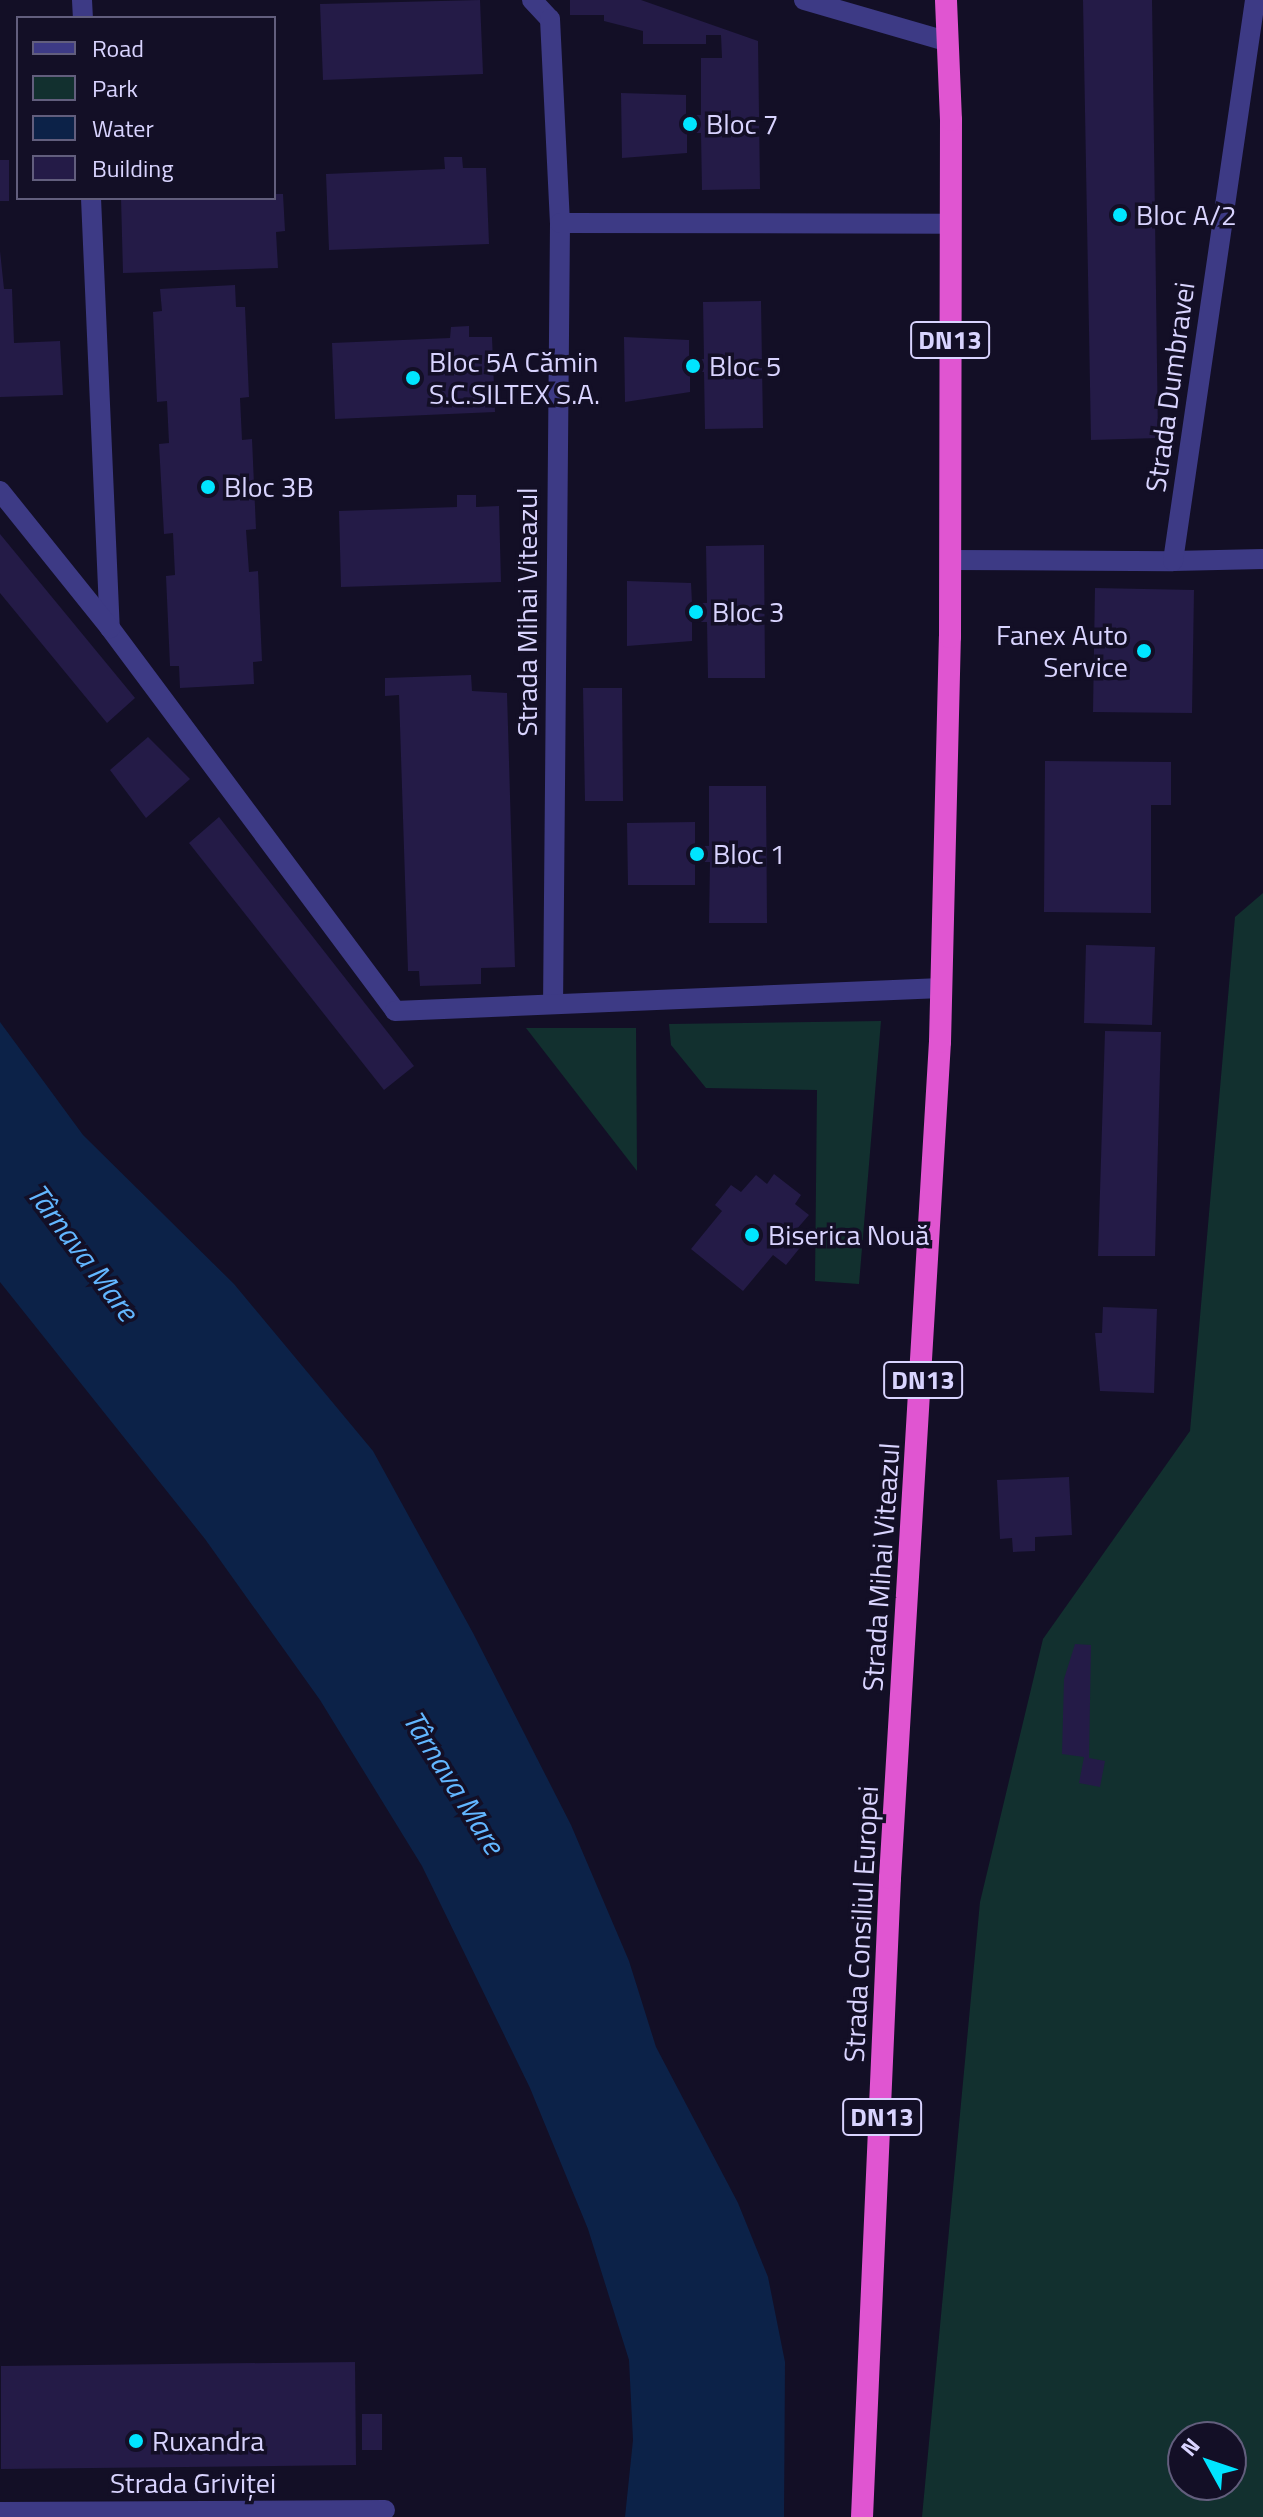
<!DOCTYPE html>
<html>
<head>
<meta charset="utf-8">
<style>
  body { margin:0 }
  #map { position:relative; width:1263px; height:2517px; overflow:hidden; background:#130f26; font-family:"Titillium Web",sans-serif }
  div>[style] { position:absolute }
  .green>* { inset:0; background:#12302f }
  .water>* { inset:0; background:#0c2248 }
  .building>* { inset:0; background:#241b47 }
  .service>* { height:20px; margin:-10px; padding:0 10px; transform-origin:10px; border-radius:10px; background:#3d3a85 }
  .minor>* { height:20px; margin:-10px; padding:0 10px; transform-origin:10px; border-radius:10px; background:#3d3a85 }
  .trunk>* { height:22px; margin:-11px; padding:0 11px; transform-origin:11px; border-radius:11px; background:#e055d1 }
  .dots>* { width:22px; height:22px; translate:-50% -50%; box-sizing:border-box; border:4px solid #130f26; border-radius:50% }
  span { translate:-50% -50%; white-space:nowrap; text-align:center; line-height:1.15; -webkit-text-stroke:7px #130f26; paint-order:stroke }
  .shield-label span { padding:2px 6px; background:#130f26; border:2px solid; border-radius:6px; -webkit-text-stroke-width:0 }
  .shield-label { font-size:26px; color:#d9d4ff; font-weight:700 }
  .poi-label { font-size:28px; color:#d9d4ff }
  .left { translate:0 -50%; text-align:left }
  .right { translate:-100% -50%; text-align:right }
  .street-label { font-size:28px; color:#d9d4ff }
  .water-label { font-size:30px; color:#62b6ff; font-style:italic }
  .legend { position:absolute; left:16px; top:16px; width:260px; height:184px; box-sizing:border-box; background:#130f26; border:2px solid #625e7d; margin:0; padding:10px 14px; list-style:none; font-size:24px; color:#d9d4ff }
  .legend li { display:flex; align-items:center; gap:16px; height:40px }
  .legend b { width:40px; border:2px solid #625e7d }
  .north { position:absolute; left:1167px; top:2421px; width:80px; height:80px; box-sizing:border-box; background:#130f26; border:2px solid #625e7d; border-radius:50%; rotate:310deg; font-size:22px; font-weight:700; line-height:32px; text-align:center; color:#d9d4ff }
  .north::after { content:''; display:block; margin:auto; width:28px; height:36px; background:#00e5ff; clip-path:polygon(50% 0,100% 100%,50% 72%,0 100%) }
</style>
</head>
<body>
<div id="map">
  <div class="green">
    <div style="clip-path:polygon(evenodd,1263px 893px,1263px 2517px,922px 2517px,980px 1902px,1043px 1639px,1190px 1431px,1235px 917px,1263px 893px,1183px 2437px,1231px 2437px,1231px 2485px,1183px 2485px,1183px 2437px)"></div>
    <div style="clip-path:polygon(881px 1021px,859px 1284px,815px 1281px,817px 1090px,706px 1088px,671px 1045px,669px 1024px)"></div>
    <div style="clip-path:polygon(526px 1028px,636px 1028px,637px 1171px)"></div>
  </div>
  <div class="water">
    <div style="clip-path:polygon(0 1022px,83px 1135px,234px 1284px,373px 1451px,473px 1633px,571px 1825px,629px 1961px,656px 2047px,738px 2203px,768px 2277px,785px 2362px,784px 2517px,625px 2517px,633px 2440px,629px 2360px,588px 2229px,530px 2088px,422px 1866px,320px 1700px,205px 1539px,0 1282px)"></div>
  </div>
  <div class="building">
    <div style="clip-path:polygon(480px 0,483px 74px,323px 80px,320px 4px)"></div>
    <div style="clip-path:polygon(570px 0,641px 0,758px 41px,760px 189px,702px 190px,701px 133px,687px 133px,687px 153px,622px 158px,621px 93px,686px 95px,686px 115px,701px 115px,701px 58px,722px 58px,721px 35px,706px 35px,706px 44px,643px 44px,643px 31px,604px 21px,604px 15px,570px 15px)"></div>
    <div style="clip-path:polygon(1083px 0,1152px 0,1158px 438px,1091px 440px)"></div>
    <div style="clip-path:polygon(444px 157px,462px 157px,463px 168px,486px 168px,489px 244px,329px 250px,326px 174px,445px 169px)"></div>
    <div style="clip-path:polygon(0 160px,9px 160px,9px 201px,0 201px)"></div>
    <div style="clip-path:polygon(274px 194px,283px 194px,285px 231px,276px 232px,278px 268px,123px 273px,121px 198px)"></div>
    <div style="clip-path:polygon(0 251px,4px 289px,12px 289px,14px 343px,60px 341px,63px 395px,0 397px)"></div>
    <div style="clip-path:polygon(235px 285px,236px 307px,245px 307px,249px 397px,240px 398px,242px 440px,252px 439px,256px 529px,246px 530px,249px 572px,258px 571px,262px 661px,253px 662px,254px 684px,180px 688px,179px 666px,170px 666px,166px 576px,175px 575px,173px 533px,164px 534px,159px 444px,169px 443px,167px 401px,157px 402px,153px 312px,162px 311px,160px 289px)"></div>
    <div style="clip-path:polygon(761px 301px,763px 428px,705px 429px,704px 372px,690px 372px,690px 392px,625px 402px,624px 337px,689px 340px,689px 360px,704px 359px,703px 302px)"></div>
    <div style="clip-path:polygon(469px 326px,469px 337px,492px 337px,495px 412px,335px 419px,332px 343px,450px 338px,451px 327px)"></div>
    <div style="clip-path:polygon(457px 495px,476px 495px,476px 507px,499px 506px,501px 582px,341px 587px,339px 511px,457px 507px)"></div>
    <div style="clip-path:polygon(0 534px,135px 698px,107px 723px,0 593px)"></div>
    <div style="clip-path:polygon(764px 545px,765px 678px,708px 678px,707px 622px,692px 622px,692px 641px,627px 646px,627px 581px,691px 583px,692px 603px,707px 603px,706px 546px)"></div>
    <div style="clip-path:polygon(1095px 588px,1194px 590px,1192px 713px,1093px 712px)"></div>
    <div style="clip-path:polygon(471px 675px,472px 691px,507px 693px,515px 967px,481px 968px,481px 984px,420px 986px,419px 971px,408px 971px,399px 695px,385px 696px,385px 678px)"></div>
    <div style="clip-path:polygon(583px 688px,622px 688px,623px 801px,585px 801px)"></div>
    <div style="clip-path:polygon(148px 737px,190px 779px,146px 818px,110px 770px)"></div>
    <div style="clip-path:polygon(1045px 761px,1171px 762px,1171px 805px,1151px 805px,1151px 913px,1044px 912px)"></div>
    <div style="clip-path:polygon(709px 786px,766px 786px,767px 923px,709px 923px,710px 862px,695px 862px,695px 885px,628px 885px,627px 823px,695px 822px,695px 846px,709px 846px)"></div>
    <div style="clip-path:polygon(219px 817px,414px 1066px,384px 1090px,189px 843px)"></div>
    <div style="clip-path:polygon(1086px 945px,1155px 947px,1152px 1025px,1084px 1023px)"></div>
    <div style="clip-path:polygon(1105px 1031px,1161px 1032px,1155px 1256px,1098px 1256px)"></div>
    <div style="clip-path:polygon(774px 1174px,801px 1195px,795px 1204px,809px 1215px,796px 1230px,807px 1239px,786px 1265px,773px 1255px,743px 1291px,691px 1249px,722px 1211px,715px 1205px,731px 1185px,741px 1192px,756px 1175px,767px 1184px)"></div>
    <div style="clip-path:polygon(1103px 1307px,1157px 1309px,1154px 1393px,1100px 1391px,1095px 1333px,1102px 1333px)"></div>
    <div style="clip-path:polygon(1069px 1477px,1072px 1535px,1035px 1537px,1035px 1551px,1013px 1552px,1012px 1538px,1000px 1539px,997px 1480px)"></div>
    <div style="clip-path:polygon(1075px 1644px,1091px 1645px,1089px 1758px,1105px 1761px,1100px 1787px,1079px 1783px,1084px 1757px,1062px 1754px,1064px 1679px)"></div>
    <div style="clip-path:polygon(355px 2362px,356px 2465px,1px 2469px,1px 2366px)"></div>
    <div style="clip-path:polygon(362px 2414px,382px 2414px,382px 2450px,362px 2450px)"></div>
  </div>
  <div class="service">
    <div style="left:804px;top:0;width:148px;rotate:16.1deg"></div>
    <div style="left:1173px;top:561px;width:90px;rotate:-1.3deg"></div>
  </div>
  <div class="minor">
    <div style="left:82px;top:0;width:18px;rotate:87deg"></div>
    <div style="left:532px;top:0;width:26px;rotate:47deg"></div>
    <div style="left:550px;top:19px;width:204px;rotate:87.2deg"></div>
    <div style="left:560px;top:223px;width:780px;rotate:90.51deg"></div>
    <div style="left:91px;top:198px;width:430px;rotate:87.5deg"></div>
    <div style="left:110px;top:628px;width:477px;rotate:53.3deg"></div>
    <div style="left:395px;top:1011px;width:547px;rotate:-2.41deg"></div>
    <div style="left:560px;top:223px;width:390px;rotate:0.1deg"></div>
    <div style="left:0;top:491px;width:176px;rotate:51.2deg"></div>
    <div style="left:950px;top:560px;width:223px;rotate:0.3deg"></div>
    <div style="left:1173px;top:561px;width:567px;rotate:-81.68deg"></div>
    <div style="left:0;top:2512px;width:385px;rotate:-0.3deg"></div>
  </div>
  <div class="trunk">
    <div style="left:862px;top:2517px;width:640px;rotate:-87.49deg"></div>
    <div style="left:890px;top:1878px;width:837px;rotate:-86.58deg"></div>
    <div style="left:940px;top:1042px;width:405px;rotate:-88.6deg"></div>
    <div style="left:950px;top:637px;width:517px;rotate:-89.89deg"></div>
    <div style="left:951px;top:120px;width:120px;rotate:-92.4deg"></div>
  </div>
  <div class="dots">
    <div style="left:690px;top:124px;background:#00e5ff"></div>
    <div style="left:1120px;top:215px;background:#00e5ff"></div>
    <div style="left:693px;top:366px;background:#00e5ff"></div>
    <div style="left:413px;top:378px;background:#00e5ff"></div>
    <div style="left:208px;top:487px;background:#00e5ff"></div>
    <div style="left:696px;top:612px;background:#00e5ff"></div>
    <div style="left:1144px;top:651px;background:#00e5ff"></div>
    <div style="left:697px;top:854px;background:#00e5ff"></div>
    <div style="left:752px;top:1235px;background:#00e5ff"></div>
    <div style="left:136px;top:2441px;background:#00e5ff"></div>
  </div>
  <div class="shield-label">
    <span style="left:950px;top:340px">DN13</span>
    <span style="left:923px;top:1380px">DN13</span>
    <span style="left:882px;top:2117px">DN13</span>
  </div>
  <div class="poi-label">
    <span class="left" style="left:706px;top:124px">Bloc 7</span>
    <span class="left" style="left:1136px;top:215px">Bloc A/2</span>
    <span class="left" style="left:429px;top:378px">Bloc 5A Cămin<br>S.C.SILTEX S.A.</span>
    <span class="left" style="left:709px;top:366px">Bloc 5</span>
    <span class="left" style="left:224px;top:487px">Bloc 3B</span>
    <span class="left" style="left:712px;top:612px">Bloc 3</span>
    <span class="right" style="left:1128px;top:651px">Fanex Auto<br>Service</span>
    <span class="left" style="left:713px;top:854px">Bloc 1</span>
    <span class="left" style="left:768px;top:1235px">Biserica Nouă</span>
    <span class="left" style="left:152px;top:2441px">Ruxandra</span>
  </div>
  <div class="street-label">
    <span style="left:1170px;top:387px;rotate:-82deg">Strada Dumbravei</span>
    <span style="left:527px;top:612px;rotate:-90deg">Strada Mihai Viteazul</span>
    <span style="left:881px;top:1567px;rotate:-86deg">Strada Mihai Viteazul</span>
    <span style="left:861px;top:1924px;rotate:-87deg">Strada Consiliul Europei</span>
    <span style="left:193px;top:2483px">Strada Griviței</span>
  </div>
  <div class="water-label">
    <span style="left:83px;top:1252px;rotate:53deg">Târnava Mare</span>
    <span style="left:454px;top:1782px;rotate:58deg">Târnava Mare</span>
  </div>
  <ul class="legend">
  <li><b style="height:10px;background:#3d3a85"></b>Road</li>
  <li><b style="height:22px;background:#12302f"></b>Park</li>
  <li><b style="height:22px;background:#0c2248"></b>Water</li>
  <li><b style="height:22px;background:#241b47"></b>Building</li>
  </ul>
  <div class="north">N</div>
</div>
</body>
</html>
